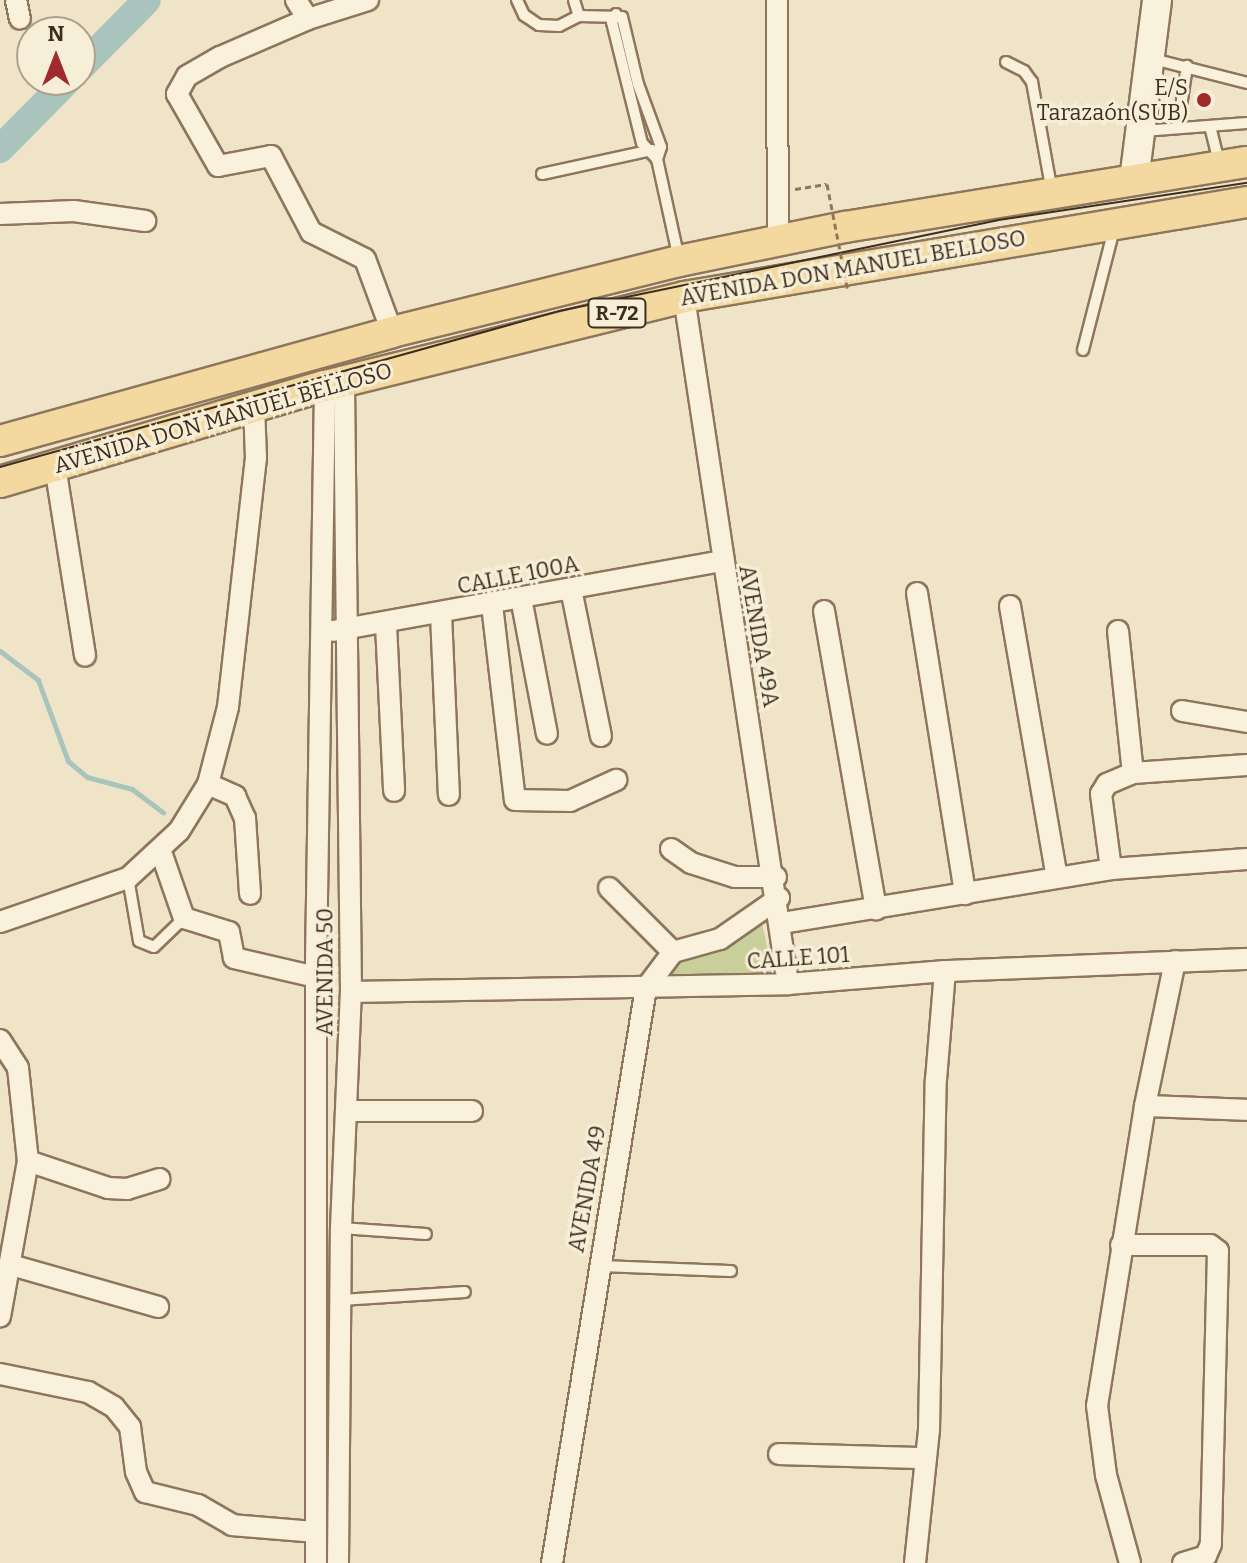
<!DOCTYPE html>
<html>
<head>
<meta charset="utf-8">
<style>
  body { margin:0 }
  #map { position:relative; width:1247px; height:1563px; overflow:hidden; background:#f0e4c8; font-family:Bitter,serif }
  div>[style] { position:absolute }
  .green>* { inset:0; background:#c9cf9b }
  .stream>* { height:5px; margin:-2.5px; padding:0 2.5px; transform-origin:2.5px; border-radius:2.5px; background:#a9c4bc }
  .river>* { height:28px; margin:-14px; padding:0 14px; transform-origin:14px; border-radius:14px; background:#a9c4bc }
  .path>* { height:3px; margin-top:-1.5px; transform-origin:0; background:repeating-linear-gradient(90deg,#8d765c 0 6px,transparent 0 10px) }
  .roads { filter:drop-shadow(2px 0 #8d765c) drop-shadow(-2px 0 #8d765c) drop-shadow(0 2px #8d765c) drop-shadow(0 -2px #8d765c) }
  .lane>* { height:10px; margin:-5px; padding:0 5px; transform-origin:5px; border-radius:5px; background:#faf1dc }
  .street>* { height:20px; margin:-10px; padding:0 10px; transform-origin:10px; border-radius:10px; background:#faf1dc }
  .secondary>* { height:28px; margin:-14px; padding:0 14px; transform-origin:14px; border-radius:14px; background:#faf1dc }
  .primary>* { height:30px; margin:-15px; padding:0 15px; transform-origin:15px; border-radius:15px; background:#f3d9a0 }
  .tram>* { height:2px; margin:-1px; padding:0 1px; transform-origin:1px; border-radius:1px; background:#3d2e20 }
  .path-bridge>* { height:3px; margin-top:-1.5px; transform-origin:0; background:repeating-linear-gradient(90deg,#8d765c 0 6px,transparent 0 10px) }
  .dots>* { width:22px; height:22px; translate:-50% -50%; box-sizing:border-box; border:4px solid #f7eed8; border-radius:50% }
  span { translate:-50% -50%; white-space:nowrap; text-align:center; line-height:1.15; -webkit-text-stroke:6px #f7eed8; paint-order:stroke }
  .shield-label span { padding:2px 6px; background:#f7eed8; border:2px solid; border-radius:6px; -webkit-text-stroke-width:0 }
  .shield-label { font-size:20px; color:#3d2e20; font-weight:700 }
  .poi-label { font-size:22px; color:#3d2e20 }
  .right { translate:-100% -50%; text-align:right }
  .street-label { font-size:22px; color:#3d2e20 }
  .north { position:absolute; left:16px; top:16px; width:80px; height:80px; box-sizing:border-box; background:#f7eed8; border:2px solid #ada18e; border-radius:50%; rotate:0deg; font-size:22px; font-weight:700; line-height:32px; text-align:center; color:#3d2e20 }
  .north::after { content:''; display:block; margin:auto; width:28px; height:36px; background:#9e2a2b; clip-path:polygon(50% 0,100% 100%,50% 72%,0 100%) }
</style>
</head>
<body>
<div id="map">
  <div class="green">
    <div style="clip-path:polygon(762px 923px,773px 975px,670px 978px,671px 964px,713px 954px)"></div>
  </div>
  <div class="stream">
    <div style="left:0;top:651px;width:48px;rotate:37.3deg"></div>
    <div style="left:38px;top:680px;width:86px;rotate:69.7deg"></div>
    <div style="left:68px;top:761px;width:25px;rotate:40deg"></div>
    <div style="left:87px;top:777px;width:47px;rotate:14.9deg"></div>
    <div style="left:132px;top:789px;width:39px;rotate:37deg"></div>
  </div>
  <div class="river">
    <div style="left:80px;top:68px;width:95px;rotate:-45.4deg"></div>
    <div style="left:0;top:149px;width:97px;rotate:-45.4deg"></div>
  </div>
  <div class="path">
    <div style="left:795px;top:189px;width:32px;rotate:-9deg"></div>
  </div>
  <div class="roads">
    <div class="lane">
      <div style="left:517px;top:0;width:17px;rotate:65deg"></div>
      <div style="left:524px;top:15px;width:18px;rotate:34deg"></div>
      <div style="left:539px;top:25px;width:20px;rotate:3deg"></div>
      <div style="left:559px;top:26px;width:22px;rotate:-27deg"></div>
      <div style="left:574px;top:0;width:17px;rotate:73deg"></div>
      <div style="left:579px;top:16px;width:43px;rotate:1.3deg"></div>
      <div style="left:622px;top:17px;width:69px;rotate:76.6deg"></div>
      <div style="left:638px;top:84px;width:67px;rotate:69.9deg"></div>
      <div style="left:661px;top:147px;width:13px;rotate:108deg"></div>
      <div style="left:657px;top:159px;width:102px;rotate:77.6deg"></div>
      <div style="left:616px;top:14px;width:9px;rotate:117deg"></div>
      <div style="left:612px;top:22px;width:125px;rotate:76.1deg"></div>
      <div style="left:642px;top:143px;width:22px;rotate:47deg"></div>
      <div style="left:1153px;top:59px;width:97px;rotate:14.3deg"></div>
      <div style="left:1006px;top:62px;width:20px;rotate:27deg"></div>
      <div style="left:1024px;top:71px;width:14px;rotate:54deg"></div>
      <div style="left:1032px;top:82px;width:112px;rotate:79.7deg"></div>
      <div style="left:1210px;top:126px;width:38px;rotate:76deg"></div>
      <div style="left:1178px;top:127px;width:62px;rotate:-81.6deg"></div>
      <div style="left:1143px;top:131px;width:104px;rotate:-4.4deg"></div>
      <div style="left:542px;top:174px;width:113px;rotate:-12.3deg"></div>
      <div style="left:1083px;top:350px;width:125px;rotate:-75.6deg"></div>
      <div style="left:128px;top:878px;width:64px;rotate:80.1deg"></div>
      <div style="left:139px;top:941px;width:16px;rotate:22deg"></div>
      <div style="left:154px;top:947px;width:42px;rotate:-44deg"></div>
      <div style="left:341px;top:1228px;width:85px;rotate:4deg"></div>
      <div style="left:600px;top:1266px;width:131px;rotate:2.2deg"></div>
      <div style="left:341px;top:1300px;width:124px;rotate:-3.7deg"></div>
    </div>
    <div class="street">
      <div style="left:16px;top:0;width:19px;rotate:78deg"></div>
      <div style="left:296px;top:0;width:22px;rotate:58deg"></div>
      <div style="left:308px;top:19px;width:96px;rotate:156.6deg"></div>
      <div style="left:220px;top:57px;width:38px;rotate:150deg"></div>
      <div style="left:187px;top:76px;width:21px;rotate:119deg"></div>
      <div style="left:177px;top:94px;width:83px;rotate:60.3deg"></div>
      <div style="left:218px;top:166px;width:54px;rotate:-10.7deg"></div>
      <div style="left:271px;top:156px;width:86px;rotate:62.2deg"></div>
      <div style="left:311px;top:232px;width:60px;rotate:26.6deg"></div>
      <div style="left:365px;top:259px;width:78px;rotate:69.7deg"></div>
      <div style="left:777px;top:0;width:239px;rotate:89.8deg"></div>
      <div style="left:308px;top:19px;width:63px;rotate:-17.6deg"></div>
      <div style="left:0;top:214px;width:74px;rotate:-2.3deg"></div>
      <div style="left:74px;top:211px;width:72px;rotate:8deg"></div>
      <div style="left:684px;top:297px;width:695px;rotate:81.39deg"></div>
      <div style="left:55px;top:466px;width:192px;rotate:81deg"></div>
      <div style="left:571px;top:589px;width:150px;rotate:78.5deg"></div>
      <div style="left:917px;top:593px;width:305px;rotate:80.9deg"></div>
      <div style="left:521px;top:598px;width:138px;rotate:79.2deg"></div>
      <div style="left:492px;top:605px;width:196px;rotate:83.3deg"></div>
      <div style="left:515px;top:800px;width:55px;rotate:1deg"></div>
      <div style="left:570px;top:801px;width:51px;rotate:-24.5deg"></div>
      <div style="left:1010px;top:606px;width:275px;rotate:80.2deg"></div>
      <div style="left:824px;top:611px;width:303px;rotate:80.1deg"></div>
      <div style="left:441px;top:614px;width:181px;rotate:87.5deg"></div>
      <div style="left:386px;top:625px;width:166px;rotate:87.2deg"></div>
      <div style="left:333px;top:631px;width:395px;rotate:-10.2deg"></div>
      <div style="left:1118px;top:631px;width:143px;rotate:84deg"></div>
      <div style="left:1182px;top:711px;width:66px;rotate:9.6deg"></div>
      <div style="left:208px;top:784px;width:30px;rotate:24deg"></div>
      <div style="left:235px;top:796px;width:24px;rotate:66deg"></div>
      <div style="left:245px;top:818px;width:76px;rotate:86.2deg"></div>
      <div style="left:671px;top:849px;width:24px;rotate:35deg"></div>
      <div style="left:691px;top:863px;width:46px;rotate:17.7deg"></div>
      <div style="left:735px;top:877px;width:41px"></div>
      <div style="left:161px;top:852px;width:70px;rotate:70.8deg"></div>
      <div style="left:184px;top:918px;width:47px;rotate:17.3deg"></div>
      <div style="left:229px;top:932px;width:26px;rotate:79deg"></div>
      <div style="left:234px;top:958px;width:84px;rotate:13deg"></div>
      <div style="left:1111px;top:869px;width:76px;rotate:-97.6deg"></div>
      <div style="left:1101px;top:794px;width:12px;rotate:-59deg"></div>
      <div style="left:1107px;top:784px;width:28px;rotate:-23deg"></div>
      <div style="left:1133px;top:773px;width:114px;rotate:-4deg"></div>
      <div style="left:609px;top:888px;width:91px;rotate:45deg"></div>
      <div style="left:0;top:922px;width:135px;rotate:-19deg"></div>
      <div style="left:128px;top:878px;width:69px;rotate:-42.7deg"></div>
      <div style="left:179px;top:831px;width:55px;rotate:-58.3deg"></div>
      <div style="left:208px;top:784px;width:80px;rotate:-75.4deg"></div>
      <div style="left:228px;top:707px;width:251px;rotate:-83.6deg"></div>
      <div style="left:256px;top:458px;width:51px;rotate:-92.2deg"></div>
      <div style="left:782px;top:923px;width:333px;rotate:-9.3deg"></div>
      <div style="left:1111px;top:869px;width:136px;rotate:-4.2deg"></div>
      <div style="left:351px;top:992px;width:437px;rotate:-1deg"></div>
      <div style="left:788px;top:984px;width:158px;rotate:-4.7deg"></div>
      <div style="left:945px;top:971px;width:302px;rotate:-2.3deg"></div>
      <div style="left:0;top:1040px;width:33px;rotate:57deg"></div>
      <div style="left:18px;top:1068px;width:94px;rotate:83.9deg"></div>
      <div style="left:28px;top:1161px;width:158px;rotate:100.2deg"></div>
      <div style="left:1145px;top:1106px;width:102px;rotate:2.2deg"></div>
      <div style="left:347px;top:1111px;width:125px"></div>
      <div style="left:28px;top:1161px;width:84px;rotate:18.6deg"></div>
      <div style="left:108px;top:1188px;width:19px;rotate:3deg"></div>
      <div style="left:127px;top:1189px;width:34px;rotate:-17deg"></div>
      <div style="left:1121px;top:1245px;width:89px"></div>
      <div style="left:1210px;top:1245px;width:10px;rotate:37deg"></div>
      <div style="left:1218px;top:1251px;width:293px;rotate:91.4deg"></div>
      <div style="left:1211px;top:1544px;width:13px;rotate:113deg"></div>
      <div style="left:1206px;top:1556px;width:24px;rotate:163deg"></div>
      <div style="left:11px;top:1265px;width:153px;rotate:15.9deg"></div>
      <div style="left:0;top:1374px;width:90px;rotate:11.6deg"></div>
      <div style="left:88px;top:1392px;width:30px;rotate:30deg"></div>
      <div style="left:114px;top:1407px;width:26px;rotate:51deg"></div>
      <div style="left:130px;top:1427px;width:45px;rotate:82.4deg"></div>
      <div style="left:136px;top:1472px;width:22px;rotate:66deg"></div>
      <div style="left:145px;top:1492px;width:55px;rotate:13.8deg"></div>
      <div style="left:198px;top:1505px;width:39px;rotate:30deg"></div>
      <div style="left:232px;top:1525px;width:84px;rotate:4.8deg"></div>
      <div style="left:779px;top:1454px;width:147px;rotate:1.6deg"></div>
      <div style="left:316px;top:1563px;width:601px;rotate:-90deg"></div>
      <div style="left:316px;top:962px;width:576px;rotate:-89.1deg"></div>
      <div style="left:338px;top:1563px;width:335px;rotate:-89.5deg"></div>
      <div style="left:341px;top:1228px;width:236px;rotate:-87.6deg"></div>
      <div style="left:351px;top:992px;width:611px;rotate:-90.66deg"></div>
      <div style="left:552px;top:1563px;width:583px;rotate:-80.72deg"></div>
      <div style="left:646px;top:988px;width:45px;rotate:-53.1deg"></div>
      <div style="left:673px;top:952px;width:49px;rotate:-15.5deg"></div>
      <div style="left:720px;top:939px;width:72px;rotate:-34.8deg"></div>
      <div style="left:915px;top:1563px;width:135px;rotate:-84deg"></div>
      <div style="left:929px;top:1429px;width:349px;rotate:-88.9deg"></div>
      <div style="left:936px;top:1080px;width:109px;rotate:-85.3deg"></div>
      <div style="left:1130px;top:1563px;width:91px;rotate:-105.3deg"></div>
      <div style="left:1106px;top:1475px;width:70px;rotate:-97.4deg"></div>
      <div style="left:1097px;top:1406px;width:304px;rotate:-80.9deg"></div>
      <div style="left:1145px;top:1106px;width:148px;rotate:-78.3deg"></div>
    </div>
    <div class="secondary">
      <div style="left:1134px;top:180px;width:181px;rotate:-82.7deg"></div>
    </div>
    <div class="primary">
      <div style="left:0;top:441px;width:407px;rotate:-15.5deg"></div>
      <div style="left:392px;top:332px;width:296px;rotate:-13.9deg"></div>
      <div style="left:679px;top:261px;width:169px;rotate:-11.6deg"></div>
      <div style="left:845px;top:227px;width:407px;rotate:-9.2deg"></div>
      <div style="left:0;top:482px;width:339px;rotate:-16.5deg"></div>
      <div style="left:325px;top:386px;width:370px;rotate:-13.9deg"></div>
      <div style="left:684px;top:297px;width:571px;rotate:-9.58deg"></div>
    </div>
  </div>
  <div class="tram">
    <div style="left:0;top:467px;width:580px;rotate:-15.59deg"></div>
    <div style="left:559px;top:311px;width:448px;rotate:-11.7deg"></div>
    <div style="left:998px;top:220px;width:252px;rotate:-8.5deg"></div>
  </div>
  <div class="path-bridge">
    <div style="left:827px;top:184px;width:110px;rotate:79deg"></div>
  </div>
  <div class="dots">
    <div style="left:1204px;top:100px;background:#9e2a2b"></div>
  </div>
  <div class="shield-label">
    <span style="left:617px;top:313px">R-72</span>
  </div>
  <div class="poi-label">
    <span class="right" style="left:1188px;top:100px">E/S<br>Tarazaón(SUB)</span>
  </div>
  <div class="street-label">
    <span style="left:853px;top:268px;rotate:-10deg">AVENIDA DON MANUEL BELLOSO</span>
    <span style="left:223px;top:418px;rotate:-16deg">AVENIDA DON MANUEL BELLOSO</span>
    <span style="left:518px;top:575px;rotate:-11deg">CALLE 100A</span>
    <span style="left:759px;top:636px;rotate:80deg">AVENIDA 49A</span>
    <span style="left:798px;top:958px;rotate:-4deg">CALLE 101</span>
    <span style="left:325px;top:972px;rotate:-90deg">AVENIDA 50</span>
    <span style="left:587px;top:1189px;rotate:-80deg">AVENIDA 49</span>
  </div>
  <div class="north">N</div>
</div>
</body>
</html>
